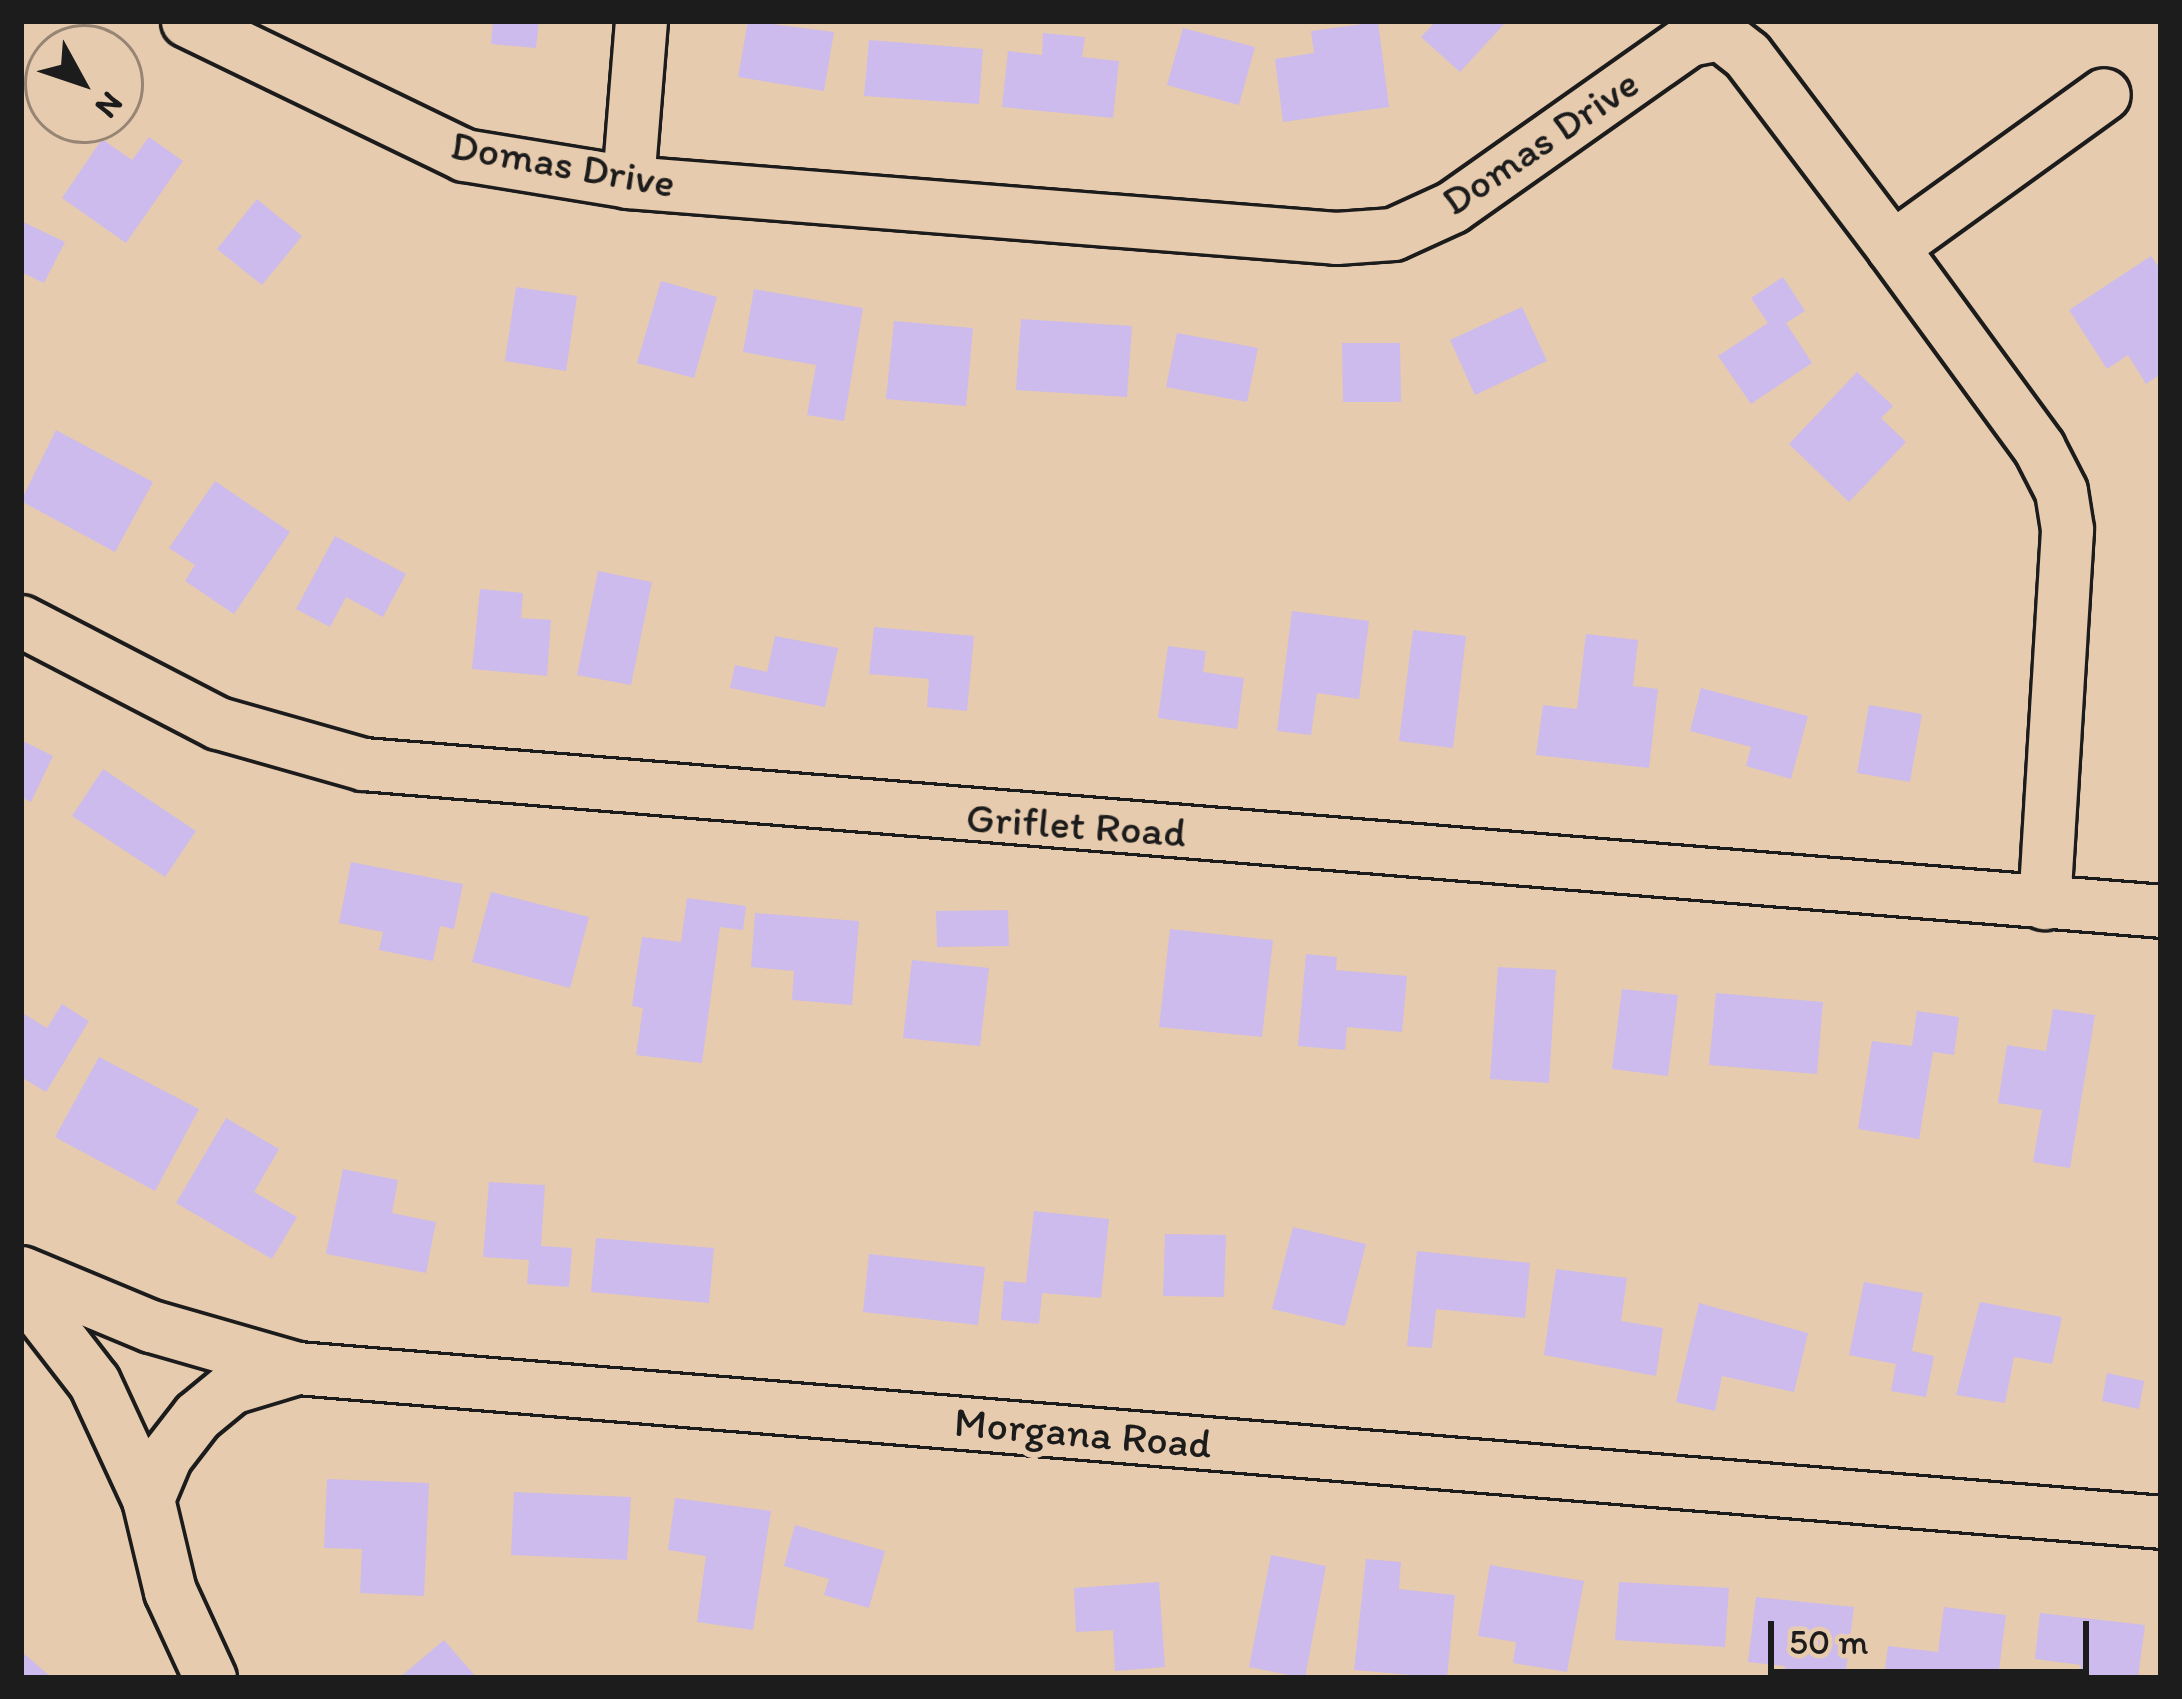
<!DOCTYPE html>
<html>
<head>
<meta charset="utf-8">
<style>
  body { margin:0 }
  #map { position:relative; width:2182px; height:1699px; overflow:hidden; background:#e7cbae; font-family:Itim,sans-serif }
  div>[style] { position:absolute }
  .building>* { inset:0; background:#ccbbec }
  .roads { filter:drop-shadow(3px 0 #1c1c1c) drop-shadow(-3px 0 #1c1c1c) drop-shadow(0 3px #1c1c1c) drop-shadow(0 -3px #1c1c1c) }
  .minor>* { height:51px; margin:-25.5px; padding:0 25.5px; transform-origin:25.5px; border-radius:25.5px; background:#e7cbae }
  span { translate:-50% -50%; white-space:nowrap; text-align:center; line-height:1.15; -webkit-text-stroke:12px #e7cbae; paint-order:stroke }
  .street-label { font-size:42px; color:#1c1c1c }
  .frame { position:absolute; inset:0; border:24px solid #1c1c1c; pointer-events:none }
  .north { position:absolute; left:24px; top:24px; width:120px; height:120px; box-sizing:border-box; background:#e7cbae; border:3px solid #968574; border-radius:50%; rotate:130deg; font-size:33px; font-weight:700; line-height:48px; text-align:center; color:#1c1c1c }
  .north::after { content:''; display:block; margin:auto; width:42px; height:54px; background:#1c1c1c; clip-path:polygon(50% 0,100% 100%,50% 72%,0 100%) }
  .scale { position:absolute; left:1768px; top:1621px; width:321px; height:54px; box-sizing:border-box; border:6px solid #1c1c1c; border-top:0; padding-left:15px; font-size:36px; line-height:42px; white-space:nowrap; color:#1c1c1c; -webkit-text-stroke:9px #e7cbae; paint-order:stroke }
</style>
</head>
<body>
<div id="map">
  <div class="building">
    <div style="clip-path:polygon(493px 21px,539px 21px,536px 48px,491px 44px)"></div>
    <div style="clip-path:polygon(748px 21px,834px 32px,824px 91px,738px 77px)"></div>
    <div style="clip-path:polygon(1436px 21px,1507px 21px,1460px 72px,1421px 37px)"></div>
    <div style="clip-path:polygon(1378px 22px,1389px 107px,1283px 122px,1275px 59px,1314px 53px,1311px 31px)"></div>
    <div style="clip-path:polygon(1183px 28px,1255px 47px,1239px 105px,1167px 85px)"></div>
    <div style="clip-path:polygon(1043px 33px,1085px 37px,1082px 57px,1119px 61px,1113px 118px,1002px 107px,1008px 51px,1042px 55px)"></div>
    <div style="clip-path:polygon(869px 40px,983px 49px,979px 104px,864px 96px)"></div>
    <div style="clip-path:polygon(149px 137px,183px 161px,126px 243px,62px 198px,102px 139px,132px 160px)"></div>
    <div style="clip-path:polygon(257px 199px,302px 236px,262px 285px,217px 249px)"></div>
    <div style="clip-path:polygon(21px 221px,65px 242px,44px 283px,21px 272px)"></div>
    <div style="clip-path:polygon(2151px 256px,2161px 270px,2161px 374px,2146px 384px,2128px 355px,2107px 369px,2069px 310px)"></div>
    <div style="clip-path:polygon(1783px 277px,1805px 311px,1786px 323px,1812px 363px,1751px 404px,1718px 356px,1768px 323px,1751px 298px)"></div>
    <div style="clip-path:polygon(661px 281px,717px 297px,694px 378px,637px 363px)"></div>
    <div style="clip-path:polygon(516px 287px,577px 296px,566px 371px,505px 361px)"></div>
    <div style="clip-path:polygon(754px 289px,863px 308px,844px 421px,807px 415px,816px 365px,743px 352px)"></div>
    <div style="clip-path:polygon(1522px 307px,1547px 361px,1475px 395px,1450px 340px)"></div>
    <div style="clip-path:polygon(1021px 319px,1132px 326px,1127px 397px,1016px 390px)"></div>
    <div style="clip-path:polygon(894px 321px,973px 328px,966px 406px,886px 399px)"></div>
    <div style="clip-path:polygon(1177px 333px,1258px 348px,1247px 402px,1166px 387px)"></div>
    <div style="clip-path:polygon(1342px 343px,1400px 343px,1401px 402px,1343px 402px)"></div>
    <div style="clip-path:polygon(1857px 372px,1893px 406px,1881px 418px,1906px 442px,1849px 502px,1789px 444px)"></div>
    <div style="clip-path:polygon(56px 430px,153px 482px,115px 552px,21px 501px)"></div>
    <div style="clip-path:polygon(215px 481px,290px 532px,234px 614px,185px 581px,195px 565px,169px 548px)"></div>
    <div style="clip-path:polygon(335px 536px,406px 574px,383px 617px,346px 597px,330px 627px,296px 609px)"></div>
    <div style="clip-path:polygon(598px 571px,652px 582px,631px 685px,577px 675px)"></div>
    <div style="clip-path:polygon(480px 589px,523px 593px,521px 618px,551px 620px,547px 676px,472px 669px)"></div>
    <div style="clip-path:polygon(1292px 611px,1369px 621px,1359px 699px,1317px 693px,1311px 735px,1277px 731px)"></div>
    <div style="clip-path:polygon(874px 627px,974px 636px,967px 711px,927px 707px,929px 679px,869px 674px)"></div>
    <div style="clip-path:polygon(1413px 630px,1466px 636px,1453px 748px,1399px 741px)"></div>
    <div style="clip-path:polygon(1586px 634px,1638px 640px,1633px 686px,1658px 689px,1649px 768px,1536px 755px,1543px 705px,1577px 709px)"></div>
    <div style="clip-path:polygon(775px 636px,838px 648px,825px 707px,730px 688px,735px 665px,767px 672px)"></div>
    <div style="clip-path:polygon(1168px 646px,1206px 651px,1203px 672px,1244px 678px,1237px 729px,1158px 718px)"></div>
    <div style="clip-path:polygon(1701px 688px,1808px 716px,1791px 779px,1746px 766px,1751px 747px,1690px 731px)"></div>
    <div style="clip-path:polygon(1869px 705px,1922px 714px,1910px 782px,1857px 773px)"></div>
    <div style="clip-path:polygon(21px 740px,53px 756px,31px 802px,21px 797px)"></div>
    <div style="clip-path:polygon(103px 769px,196px 831px,165px 877px,72px 816px)"></div>
    <div style="clip-path:polygon(351px 862px,463px 884px,454px 929px,440px 926px,433px 961px,379px 950px,383px 932px,339px 923px)"></div>
    <div style="clip-path:polygon(491px 892px,589px 917px,570px 988px,472px 962px)"></div>
    <div style="clip-path:polygon(687px 898px,746px 906px,743px 930px,720px 927px,702px 1063px,636px 1055px,643px 1008px,632px 1006px,642px 937px,681px 942px)"></div>
    <div style="clip-path:polygon(1008px 910px,1009px 946px,937px 947px,936px 911px)"></div>
    <div style="clip-path:polygon(755px 913px,859px 921px,852px 1005px,792px 1000px,794px 971px,751px 967px)"></div>
    <div style="clip-path:polygon(1170px 929px,1273px 940px,1262px 1037px,1159px 1027px)"></div>
    <div style="clip-path:polygon(1306px 954px,1337px 957px,1336px 970px,1407px 976px,1402px 1032px,1347px 1027px,1345px 1050px,1298px 1046px)"></div>
    <div style="clip-path:polygon(912px 960px,989px 968px,980px 1046px,903px 1038px)"></div>
    <div style="clip-path:polygon(1498px 967px,1556px 970px,1549px 1083px,1490px 1079px)"></div>
    <div style="clip-path:polygon(1622px 989px,1678px 995px,1668px 1076px,1612px 1069px)"></div>
    <div style="clip-path:polygon(1716px 993px,1823px 1002px,1817px 1074px,1709px 1065px)"></div>
    <div style="clip-path:polygon(62px 1004px,89px 1021px,46px 1092px,21px 1077px,21px 1012px,47px 1028px)"></div>
    <div style="clip-path:polygon(2053px 1009px,2095px 1015px,2070px 1168px,2033px 1162px,2042px 1110px,1998px 1103px,2007px 1045px,2046px 1051px)"></div>
    <div style="clip-path:polygon(1917px 1011px,1959px 1017px,1954px 1055px,1933px 1052px,1919px 1139px,1858px 1129px,1872px 1041px,1912px 1046px)"></div>
    <div style="clip-path:polygon(99px 1057px,199px 1109px,155px 1191px,55px 1137px)"></div>
    <div style="clip-path:polygon(226px 1118px,279px 1149px,254px 1192px,297px 1217px,272px 1259px,176px 1203px)"></div>
    <div style="clip-path:polygon(343px 1169px,398px 1180px,392px 1213px,436px 1222px,426px 1273px,326px 1254px)"></div>
    <div style="clip-path:polygon(489px 1182px,545px 1185px,541px 1246px,572px 1248px,569px 1287px,527px 1284px,529px 1260px,483px 1257px)"></div>
    <div style="clip-path:polygon(1034px 1211px,1109px 1219px,1101px 1298px,1042px 1293px,1039px 1324px,1001px 1320px,1004px 1281px,1026px 1283px)"></div>
    <div style="clip-path:polygon(1293px 1227px,1366px 1244px,1345px 1326px,1272px 1309px)"></div>
    <div style="clip-path:polygon(1165px 1234px,1226px 1235px,1224px 1297px,1163px 1296px)"></div>
    <div style="clip-path:polygon(596px 1238px,714px 1248px,709px 1303px,591px 1292px)"></div>
    <div style="clip-path:polygon(1417px 1251px,1530px 1263px,1525px 1318px,1436px 1309px,1432px 1348px,1407px 1346px)"></div>
    <div style="clip-path:polygon(869px 1254px,985px 1267px,978px 1325px,863px 1312px)"></div>
    <div style="clip-path:polygon(1556px 1269px,1627px 1278px,1621px 1321px,1663px 1328px,1656px 1376px,1544px 1355px)"></div>
    <div style="clip-path:polygon(1864px 1282px,1923px 1293px,1912px 1351px,1934px 1356px,1926px 1397px,1891px 1391px,1896px 1364px,1849px 1355px)"></div>
    <div style="clip-path:polygon(1980px 1302px,2062px 1317px,2052px 1364px,2014px 1357px,2005px 1403px,1956px 1395px)"></div>
    <div style="clip-path:polygon(1699px 1303px,1808px 1333px,1794px 1392px,1722px 1376px,1715px 1411px,1676px 1402px)"></div>
    <div style="clip-path:polygon(2107px 1373px,2144px 1381px,2139px 1409px,2102px 1401px)"></div>
    <div style="clip-path:polygon(327px 1479px,429px 1483px,424px 1596px,360px 1593px,362px 1549px,324px 1548px)"></div>
    <div style="clip-path:polygon(514px 1492px,631px 1497px,627px 1560px,511px 1555px)"></div>
    <div style="clip-path:polygon(675px 1498px,771px 1511px,753px 1630px,697px 1622px,706px 1556px,668px 1550px)"></div>
    <div style="clip-path:polygon(795px 1525px,885px 1551px,869px 1608px,824px 1595px,829px 1579px,784px 1566px)"></div>
    <div style="clip-path:polygon(1271px 1555px,1326px 1566px,1305px 1678px,1249px 1667px)"></div>
    <div style="clip-path:polygon(1366px 1559px,1401px 1562px,1399px 1589px,1455px 1595px,1447px 1678px,1354px 1670px)"></div>
    <div style="clip-path:polygon(1490px 1565px,1584px 1581px,1567px 1672px,1513px 1663px,1516px 1642px,1478px 1636px)"></div>
    <div style="clip-path:polygon(1159px 1582px,1165px 1667px,1115px 1671px,1113px 1630px,1076px 1632px,1074px 1588px)"></div>
    <div style="clip-path:polygon(1619px 1582px,1729px 1588px,1725px 1647px,1615px 1640px)"></div>
    <div style="clip-path:polygon(1756px 1597px,1854px 1607px,1845px 1678px,1783px 1678px,1785px 1666px,1748px 1662px)"></div>
    <div style="clip-path:polygon(1944px 1607px,2006px 1615px,1998px 1678px,1884px 1678px,1888px 1646px,1938px 1652px)"></div>
    <div style="clip-path:polygon(2040px 1613px,2145px 1625px,2138px 1678px,2079px 1678px,2081px 1665px,2035px 1659px)"></div>
    <div style="clip-path:polygon(444px 1640px,477px 1678px,399px 1678px)"></div>
    <div style="clip-path:polygon(21px 1651px,52px 1678px,21px 1678px)"></div>
  </div>
  <div class="roads">
    <div class="minor">
      <div style="left:187px;top:21px;width:308px;rotate:25.8deg"></div>
      <div style="left:464px;top:155px;width:166px;rotate:9.3deg"></div>
      <div style="left:628px;top:182px;width:710px;rotate:4.52deg"></div>
      <div style="left:1336px;top:238px;width:57px;rotate:-4deg"></div>
      <div style="left:1393px;top:234px;width:65px;rotate:-24.6deg"></div>
      <div style="left:1452px;top:207px;width:290px;rotate:-35.2deg"></div>
      <div style="left:1689px;top:40px;width:32px;rotate:-11deg"></div>
      <div style="left:1720px;top:34px;width:34px;rotate:38deg"></div>
      <div style="left:1747px;top:55px;width:241px;rotate:52.9deg"></div>
      <div style="left:1892px;top:247px;width:249px;rotate:53.8deg"></div>
      <div style="left:2039px;top:448px;width:48px;rotate:62.9deg"></div>
      <div style="left:2061px;top:491px;width:39px;rotate:81deg"></div>
      <div style="left:2067px;top:530px;width:374px;rotate:93.5deg"></div>
      <div style="left:628px;top:182px;width:162px;rotate:-85.4deg"></div>
      <div style="left:1892px;top:247px;width:261px;rotate:-35.8deg"></div>
      <div style="left:21px;top:621px;width:222px;rotate:27.4deg"></div>
      <div style="left:218px;top:723px;width:151px;rotate:15.8deg"></div>
      <div style="left:363px;top:764px;width:1804px;rotate:4.67deg"></div>
      <div style="left:21px;top:1272px;width:141px;rotate:22.6deg"></div>
      <div style="left:151px;top:1326px;width:152px;rotate:16deg"></div>
      <div style="left:297px;top:1368px;width:1870px;rotate:4.72deg"></div>
      <div style="left:21px;top:1288px;width:119px;rotate:52.2deg"></div>
      <div style="left:94px;top:1382px;width:129px;rotate:65.2deg"></div>
      <div style="left:148px;top:1499px;width:95px;rotate:76.6deg"></div>
      <div style="left:170px;top:1591px;width:96px;rotate:65.3deg"></div>
      <div style="left:148px;top:1499px;width:47px;rotate:-67.3deg"></div>
      <div style="left:166px;top:1456px;width:51px;rotate:-52.2deg"></div>
      <div style="left:197px;top:1416px;width:44px;rotate:-39.5deg"></div>
      <div style="left:231px;top:1388px;width:69px;rotate:-16.9deg"></div>
    </div>
  </div>
  <div class="street-label">
    <span style="left:1540px;top:142px;rotate:-34deg">Domas Drive</span>
    <span style="left:563px;top:164px;rotate:10deg">Domas Drive</span>
    <span style="left:1076px;top:825px;rotate:4deg">Griflet Road</span>
    <span style="left:1083px;top:1433px;rotate:5deg">Morgana Road</span>
  </div>
  <div class="frame"></div>
  <div class="north">N</div>
  <div class="scale">50 m</div>
</div>
</body>
</html>
